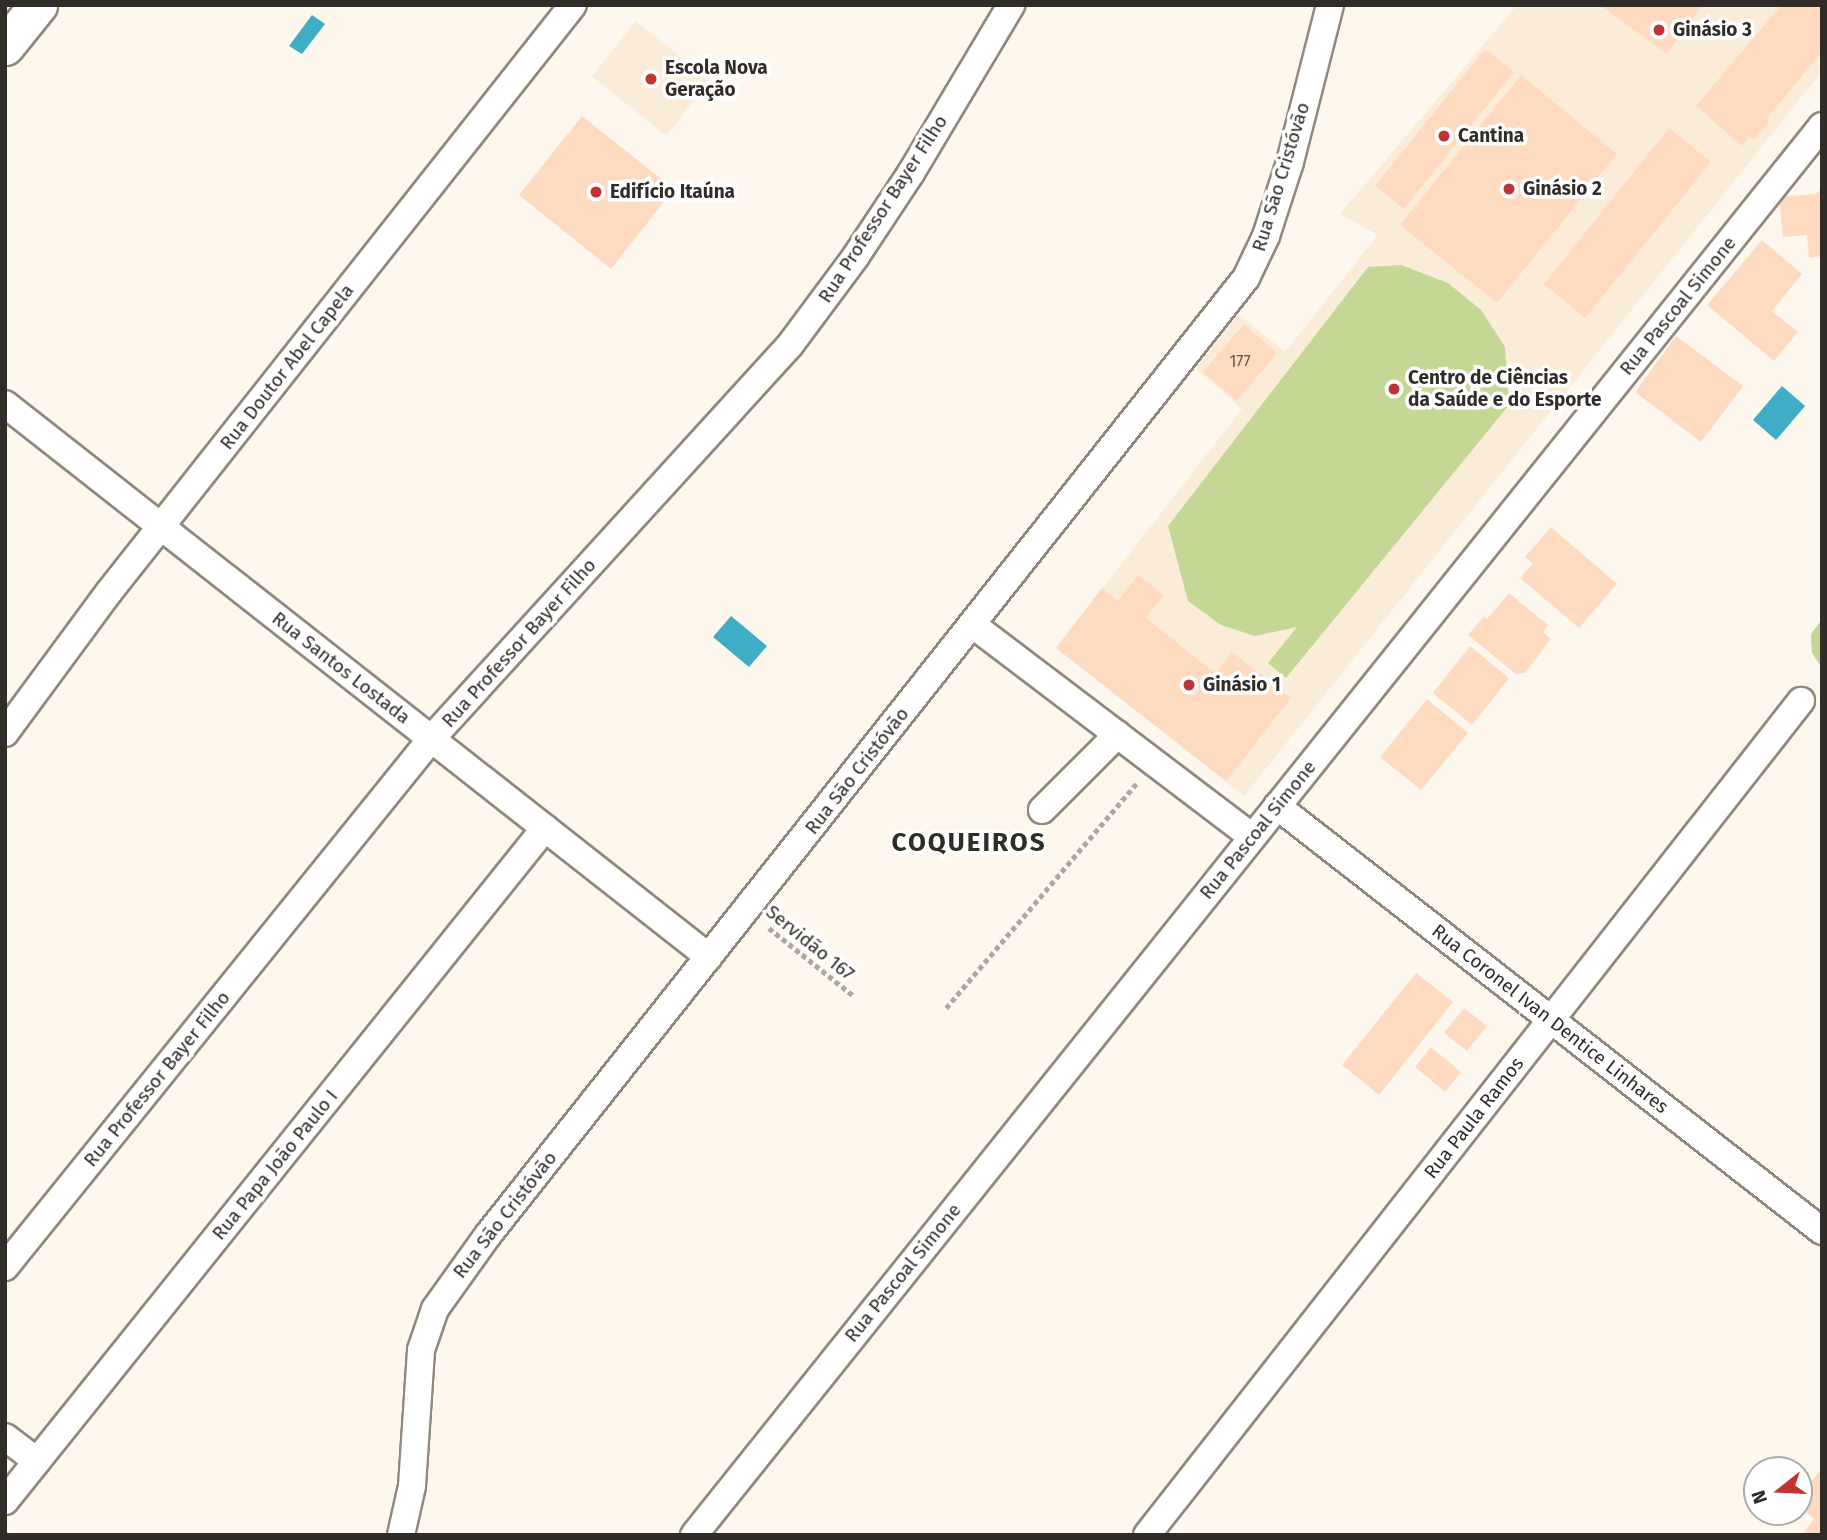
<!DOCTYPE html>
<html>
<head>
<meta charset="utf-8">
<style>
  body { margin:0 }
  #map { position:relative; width:1827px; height:1540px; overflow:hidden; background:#fef7ed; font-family:"Fira Sans",sans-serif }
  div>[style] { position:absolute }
  .education>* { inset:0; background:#faecd8 }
  .green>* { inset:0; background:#c4d794 }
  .water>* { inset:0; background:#3fadc5 }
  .building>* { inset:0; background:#fedac1 }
  .path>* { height:4.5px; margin-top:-2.25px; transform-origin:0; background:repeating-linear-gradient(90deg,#ada79f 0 5px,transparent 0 8.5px) }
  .roads { filter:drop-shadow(2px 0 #90887c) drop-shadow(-2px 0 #90887c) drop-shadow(0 2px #90887c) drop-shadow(0 -2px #90887c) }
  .street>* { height:26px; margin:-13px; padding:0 13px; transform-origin:13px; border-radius:13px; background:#fff }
  .secondary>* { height:37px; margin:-18.5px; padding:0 18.5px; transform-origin:18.5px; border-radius:18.5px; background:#fff }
  .dots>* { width:19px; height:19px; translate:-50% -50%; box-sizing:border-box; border:4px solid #fff; border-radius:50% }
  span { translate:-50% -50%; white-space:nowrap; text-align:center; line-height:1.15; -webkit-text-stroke:7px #fff; paint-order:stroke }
  .number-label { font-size:16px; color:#64584e }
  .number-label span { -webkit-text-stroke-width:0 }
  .poi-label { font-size:19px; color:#302d28; font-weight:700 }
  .left { translate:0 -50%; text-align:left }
  .street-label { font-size:19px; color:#302d28 }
  .district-label { font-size:26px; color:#302d28; font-weight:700; letter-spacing:2px }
  .frame { position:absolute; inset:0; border:7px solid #302d28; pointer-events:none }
  .north { position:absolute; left:1743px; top:1456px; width:70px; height:70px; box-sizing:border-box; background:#fff; border:2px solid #acaba9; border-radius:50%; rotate:252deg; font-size:19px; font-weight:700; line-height:28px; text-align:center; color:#302d28 }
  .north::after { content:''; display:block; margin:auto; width:24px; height:32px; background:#c13233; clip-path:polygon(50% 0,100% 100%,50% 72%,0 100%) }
</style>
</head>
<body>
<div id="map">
  <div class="education">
    <div style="clip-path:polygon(1517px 5px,1822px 5px,1822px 71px,1244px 796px,1056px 648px,1242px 409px,1196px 369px,1238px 314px,1285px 352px,1378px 235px,1340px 214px)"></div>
    <div style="clip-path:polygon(636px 21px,710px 81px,666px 136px,592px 76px)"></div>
  </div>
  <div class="green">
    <div style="clip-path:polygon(1401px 265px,1448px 283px,1481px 310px,1505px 347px,1509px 405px,1286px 678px,1268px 663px,1297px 627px,1255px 636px,1221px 625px,1188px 601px,1168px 526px,1368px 267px)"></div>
    <div style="clip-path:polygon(1822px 619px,1822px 668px,1812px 653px,1811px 641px,1811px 634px)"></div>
  </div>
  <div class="water">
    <div style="clip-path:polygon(312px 15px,325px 24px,302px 54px,289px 46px)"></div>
    <div style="clip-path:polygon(1782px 386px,1805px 406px,1776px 440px,1753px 420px)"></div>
    <div style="clip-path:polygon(731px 616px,767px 646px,749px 667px,713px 637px)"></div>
  </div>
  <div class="building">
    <div style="clip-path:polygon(1600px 5px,1703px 5px,1667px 54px)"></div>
    <div style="clip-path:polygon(1781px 5px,1822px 5px,1822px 52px,1767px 118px,1769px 122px,1754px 140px,1749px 136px,1742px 146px,1696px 106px)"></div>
    <div style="clip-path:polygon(1485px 49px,1514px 72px,1404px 209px,1375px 186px)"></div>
    <div style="clip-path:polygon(1521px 75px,1617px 154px,1497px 303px,1400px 225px)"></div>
    <div style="clip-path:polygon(582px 116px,674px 189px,611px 269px,519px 195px)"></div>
    <div style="clip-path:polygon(1669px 128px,1711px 162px,1585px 318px,1544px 284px)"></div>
    <div style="clip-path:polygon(1822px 187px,1822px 256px,1809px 258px,1807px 235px,1783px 237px,1779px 197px,1816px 194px)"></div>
    <div style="clip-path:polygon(1762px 240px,1802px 274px,1772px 311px,1798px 332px,1774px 361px,1707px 305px)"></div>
    <div style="clip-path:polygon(1244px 324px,1277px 353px,1237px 401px,1203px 372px)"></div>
    <div style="clip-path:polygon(1676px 336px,1743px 386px,1701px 442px,1635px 392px)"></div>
    <div style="clip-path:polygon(1551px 527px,1617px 584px,1579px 628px,1520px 578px,1533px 564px,1525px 557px)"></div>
    <div style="clip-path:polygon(1138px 575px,1164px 595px,1146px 618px,1215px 673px,1232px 652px,1291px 698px,1226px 781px,1056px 648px,1102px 588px,1118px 601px)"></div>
    <div style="clip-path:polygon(1509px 593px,1548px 625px,1543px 632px,1551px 639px,1525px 673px,1516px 674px,1468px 635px,1484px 616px,1487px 619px)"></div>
    <div style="clip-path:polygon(1470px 646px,1509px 678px,1472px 725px,1433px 693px)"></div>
    <div style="clip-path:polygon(1427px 699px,1468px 733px,1421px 790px,1380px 757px)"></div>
    <div style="clip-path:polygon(1416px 973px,1453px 1002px,1379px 1095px,1342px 1065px)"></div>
    <div style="clip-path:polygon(1464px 1008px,1487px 1026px,1467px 1051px,1444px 1033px)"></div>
    <div style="clip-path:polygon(1431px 1047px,1461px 1072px,1445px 1092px,1415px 1067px)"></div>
    <div style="clip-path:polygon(1822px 1468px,1822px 1535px,1802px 1535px,1814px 1519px,1799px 1505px,1799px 1498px)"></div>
  </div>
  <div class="path">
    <div style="left:769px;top:928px;width:110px;rotate:38.7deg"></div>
    <div style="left:946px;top:1008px;width:294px;rotate:-49.7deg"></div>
  </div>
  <div class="roads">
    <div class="street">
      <div style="left:5px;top:404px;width:895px;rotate:38.15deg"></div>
      <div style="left:973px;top:625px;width:350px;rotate:37.2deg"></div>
      <div style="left:5px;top:733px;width:175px;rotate:-53.6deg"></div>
      <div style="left:109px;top:592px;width:748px;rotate:-51.68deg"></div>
      <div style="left:1277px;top:806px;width:691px;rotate:37.95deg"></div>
      <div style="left:1042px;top:810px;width:107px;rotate:-45deg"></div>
      <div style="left:5px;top:1267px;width:678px;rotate:-51.1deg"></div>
      <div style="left:431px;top:739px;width:533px;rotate:-47.66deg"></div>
      <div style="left:790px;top:345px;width:111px;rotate:-53.4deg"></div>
      <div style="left:856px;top:256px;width:100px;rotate:-56.5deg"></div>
      <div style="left:911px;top:173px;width:196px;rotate:-59.2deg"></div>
      <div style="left:5px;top:1437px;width:40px;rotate:37deg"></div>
      <div style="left:5px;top:1501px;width:863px;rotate:-51.26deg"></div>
      <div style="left:401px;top:1535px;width:50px;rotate:-77.3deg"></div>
      <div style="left:412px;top:1486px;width:136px;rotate:-86.2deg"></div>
      <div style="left:421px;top:1350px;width:43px;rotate:-71.1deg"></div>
      <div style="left:435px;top:1309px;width:91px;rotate:-54.4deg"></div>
      <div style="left:488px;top:1235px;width:1221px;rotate:-51.62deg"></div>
      <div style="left:1246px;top:278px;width:47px;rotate:-64.5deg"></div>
      <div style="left:1266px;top:236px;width:78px;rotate:-72deg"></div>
      <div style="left:1290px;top:162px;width:162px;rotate:-75.7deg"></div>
      <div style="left:694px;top:1535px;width:1805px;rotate:-51.32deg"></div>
      <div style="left:1147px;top:1535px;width:1060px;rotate:-51.9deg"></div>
    </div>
    <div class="secondary">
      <div style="left:5px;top:46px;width:53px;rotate:-51.2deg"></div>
    </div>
  </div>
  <div class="dots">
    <div style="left:1659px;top:30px;background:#c13233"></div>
    <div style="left:651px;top:79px;background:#c13233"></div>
    <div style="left:1444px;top:136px;background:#c13233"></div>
    <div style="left:1509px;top:189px;background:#c13233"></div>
    <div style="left:596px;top:192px;background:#c13233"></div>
    <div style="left:1394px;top:389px;background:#c13233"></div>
    <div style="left:1189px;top:685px;background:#c13233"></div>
  </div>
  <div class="number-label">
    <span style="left:1240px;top:362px">177</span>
  </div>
  <div class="poi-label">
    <span class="left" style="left:1673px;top:30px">Ginásio 3</span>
    <span class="left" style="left:665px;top:79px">Escola Nova<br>Geração</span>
    <span class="left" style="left:1458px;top:136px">Cantina</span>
    <span class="left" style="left:1523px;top:189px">Ginásio 2</span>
    <span class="left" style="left:610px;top:192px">Edifício Itaúna</span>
    <span class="left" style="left:1408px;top:389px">Centro de Ciências<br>da Saúde e do Esporte</span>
    <span class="left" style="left:1203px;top:685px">Ginásio 1</span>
  </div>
  <div class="street-label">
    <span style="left:1281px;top:177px;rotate:-73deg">Rua São Cristóvão</span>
    <span style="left:883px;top:209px;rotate:-57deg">Rua Professor Bayer Filho</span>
    <span style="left:1678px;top:306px;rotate:-51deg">Rua Pascoal Simone</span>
    <span style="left:287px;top:367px;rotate:-52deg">Rua Doutor Abel Capela</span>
    <span style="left:519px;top:643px;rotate:-48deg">Rua Professor Bayer Filho</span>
    <span style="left:341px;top:668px;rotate:38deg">Rua Santos Lostada</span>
    <span style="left:857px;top:771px;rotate:-52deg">Rua São Cristóvão</span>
    <span style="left:1258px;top:830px;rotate:-51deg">Rua Pascoal Simone</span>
    <span style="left:810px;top:943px;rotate:39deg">Servidão 167</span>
    <span style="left:1550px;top:1019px;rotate:38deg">Rua Coronel Ivan Dentice Linhares</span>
    <span style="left:157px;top:1079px;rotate:-51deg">Rua Professor Bayer Filho</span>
    <span style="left:1474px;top:1118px;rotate:-52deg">Rua Paula Ramos</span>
    <span style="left:275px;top:1165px;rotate:-51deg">Rua Papa João Paulo I</span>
    <span style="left:505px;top:1215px;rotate:-52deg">Rua São Cristóvão</span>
    <span style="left:903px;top:1273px;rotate:-51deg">Rua Pascoal Simone</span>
  </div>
  <div class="district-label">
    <span style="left:969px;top:843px">COQUEIROS</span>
  </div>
  <div class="frame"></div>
  <div class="north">N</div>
</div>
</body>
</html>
